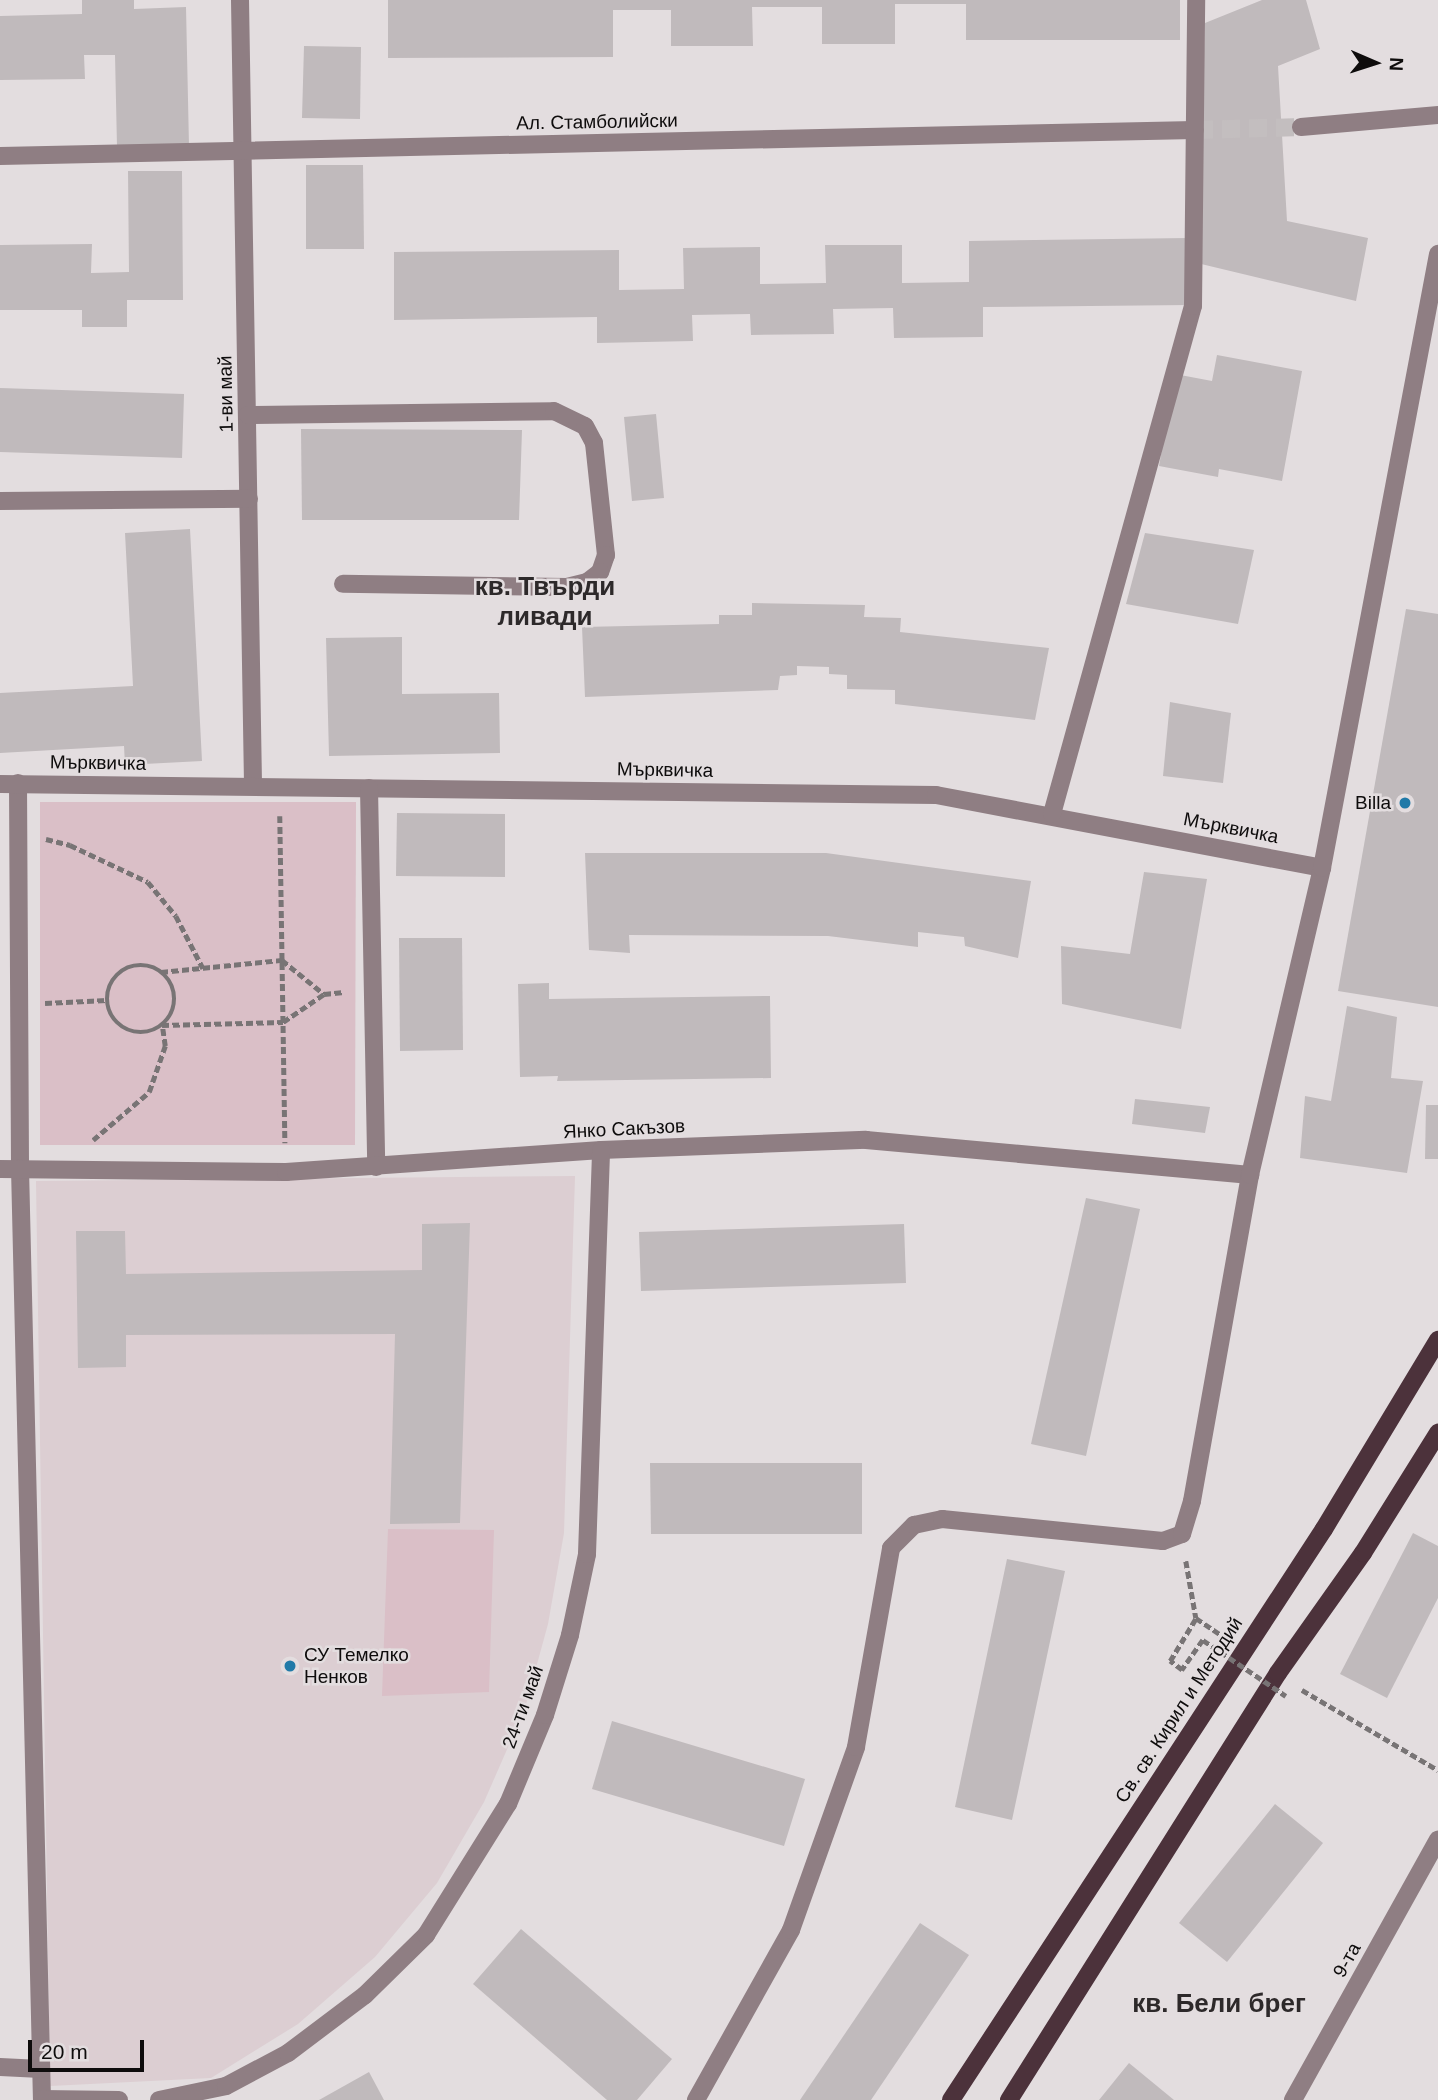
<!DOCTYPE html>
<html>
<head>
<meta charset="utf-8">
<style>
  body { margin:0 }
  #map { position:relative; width:1438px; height:2100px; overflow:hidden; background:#e3dddf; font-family:Helvetica,sans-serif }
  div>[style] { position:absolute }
  .built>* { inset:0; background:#dcced2 }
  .green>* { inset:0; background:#dabfc7 }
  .building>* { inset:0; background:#c0babc }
  .minor-tunnel>* { height:18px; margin-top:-9px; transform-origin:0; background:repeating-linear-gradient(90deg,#c3bebf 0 18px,transparent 0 27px) }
  .path>* { height:4.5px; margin-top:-2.25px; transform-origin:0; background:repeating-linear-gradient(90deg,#787475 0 7px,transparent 0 10.5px) }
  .path>.ring { margin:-2.25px; padding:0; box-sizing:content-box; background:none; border:4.5px solid #787475; border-radius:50% }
  .minor>* { height:18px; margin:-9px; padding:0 9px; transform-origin:9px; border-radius:9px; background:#8f7e83 }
  .major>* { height:18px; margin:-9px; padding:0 9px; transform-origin:9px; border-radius:9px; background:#4c323b }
  .path-bridge>* { height:4.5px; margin-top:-2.25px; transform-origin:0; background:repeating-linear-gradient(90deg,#787475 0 7px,transparent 0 10.5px) }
  .dots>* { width:19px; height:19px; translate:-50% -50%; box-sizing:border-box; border:4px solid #e3dddf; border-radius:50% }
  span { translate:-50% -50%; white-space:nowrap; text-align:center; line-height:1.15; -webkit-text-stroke:5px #e3dddf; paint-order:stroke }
  .street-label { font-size:19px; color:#0e0c0c }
  .poi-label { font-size:19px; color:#0e0c0c }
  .right { translate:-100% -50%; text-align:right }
  .left { translate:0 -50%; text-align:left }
  .district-label { font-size:26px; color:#2d292a; font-weight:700 }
  .north { position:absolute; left:1340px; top:28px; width:70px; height:70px; -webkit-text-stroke:5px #e3dddf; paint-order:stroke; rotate:93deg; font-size:19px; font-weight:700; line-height:28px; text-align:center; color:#0e0c0c }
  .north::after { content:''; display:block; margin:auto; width:24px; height:32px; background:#0e0c0c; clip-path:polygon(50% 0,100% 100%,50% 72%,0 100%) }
  .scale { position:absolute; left:28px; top:2040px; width:116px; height:32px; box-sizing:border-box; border:4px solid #0e0c0c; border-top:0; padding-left:9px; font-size:21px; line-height:24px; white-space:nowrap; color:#0e0c0c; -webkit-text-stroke:5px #e3dddf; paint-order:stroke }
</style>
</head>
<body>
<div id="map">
  <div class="built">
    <div style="clip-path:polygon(575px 1176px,564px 1533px,548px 1624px,525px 1708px,484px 1802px,437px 1883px,375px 1957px,298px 2024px,211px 2078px,50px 2086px,36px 1181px)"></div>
  </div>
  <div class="green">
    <div style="clip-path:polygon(40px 802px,356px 802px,355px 1145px,40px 1145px)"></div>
    <div style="clip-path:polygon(388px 1529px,494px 1530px,489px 1692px,382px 1696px)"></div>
  </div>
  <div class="building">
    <div style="clip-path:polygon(82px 0,134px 0,134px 9px,186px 7px,189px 146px,117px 147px,115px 55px,84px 55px,85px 79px,0 80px,0 16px,82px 14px)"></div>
    <div style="clip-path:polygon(388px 0,1180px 0,1180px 40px,966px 40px,966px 4px,895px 4px,895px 44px,822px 44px,822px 7px,752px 7px,753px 46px,671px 46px,671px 10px,613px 10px,613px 57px,388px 58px)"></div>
    <div style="clip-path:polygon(1262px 0,1306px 0,1320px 49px,1278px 66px,1287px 221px,1368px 238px,1356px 301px,1197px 263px,1205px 23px)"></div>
    <div style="clip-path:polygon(304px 46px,361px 47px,360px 119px,302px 118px)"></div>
    <div style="clip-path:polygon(306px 165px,363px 165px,364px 249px,306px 249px)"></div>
    <div style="clip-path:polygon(128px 171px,182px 171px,183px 300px,127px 300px,127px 327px,82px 327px,82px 310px,0 310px,0 245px,92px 244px,91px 273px,129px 272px)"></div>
    <div style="clip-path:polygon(1188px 238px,1189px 305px,983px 307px,983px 337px,894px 338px,893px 308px,833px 309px,834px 334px,751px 335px,750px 314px,692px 315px,693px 341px,597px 343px,597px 317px,394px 320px,394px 252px,619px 250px,619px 290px,684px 289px,683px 248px,760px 247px,760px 284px,826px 283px,825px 245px,902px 245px,902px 283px,969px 282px,969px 241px)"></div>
    <div style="clip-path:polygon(1217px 355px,1302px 371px,1282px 481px,1219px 469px,1218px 477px,1159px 466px,1175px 374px,1212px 381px)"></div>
    <div style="clip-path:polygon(0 388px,184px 394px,182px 458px,0 452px)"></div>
    <div style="clip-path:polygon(656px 414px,664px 498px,632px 501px,624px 417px)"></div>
    <div style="clip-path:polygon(301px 429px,522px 430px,519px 520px,302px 520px)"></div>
    <div style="clip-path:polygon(190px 529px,202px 761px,125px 765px,124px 746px,0 753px,0 693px,133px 686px,125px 533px)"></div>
    <div style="clip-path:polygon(1145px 533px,1254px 550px,1238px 624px,1126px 604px)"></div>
    <div style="clip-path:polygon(752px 603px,865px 605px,864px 617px,901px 618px,900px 632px,1049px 648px,1035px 720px,895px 704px,895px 690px,847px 689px,847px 675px,829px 674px,829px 667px,797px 666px,797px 675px,780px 676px,778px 690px,585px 697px,582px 627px,719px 624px,719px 615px,752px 615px)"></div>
    <div style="clip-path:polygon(1406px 609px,1438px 614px,1438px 1007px,1338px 991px)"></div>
    <div style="clip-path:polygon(402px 637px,402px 694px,499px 693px,500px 753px,329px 756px,326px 638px)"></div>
    <div style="clip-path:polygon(1170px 702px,1231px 713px,1223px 783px,1163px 776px)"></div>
    <div style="clip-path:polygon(397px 813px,505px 814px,505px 877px,396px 876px)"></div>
    <div style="clip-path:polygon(585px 853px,826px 853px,1031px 881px,1018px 958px,965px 946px,964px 937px,918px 932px,918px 947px,828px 936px,629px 935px,630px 953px,589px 950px)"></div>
    <div style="clip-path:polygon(1144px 872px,1207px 879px,1181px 1029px,1062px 1004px,1061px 946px,1130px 954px)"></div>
    <div style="clip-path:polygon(399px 938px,462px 938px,463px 1050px,400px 1051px)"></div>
    <div style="clip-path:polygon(549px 983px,549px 999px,770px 996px,771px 1078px,557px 1081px,558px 1076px,520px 1077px,518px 984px)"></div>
    <div style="clip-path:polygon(1347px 1006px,1397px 1017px,1391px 1078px,1423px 1081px,1407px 1173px,1300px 1158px,1305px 1096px,1331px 1101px)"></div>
    <div style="clip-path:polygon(1135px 1099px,1210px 1107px,1205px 1133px,1132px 1124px)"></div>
    <div style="clip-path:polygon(1426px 1105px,1438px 1105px,1438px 1159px,1425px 1159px)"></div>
    <div style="clip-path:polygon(1086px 1198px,1140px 1209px,1086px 1456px,1031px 1444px)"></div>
    <div style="clip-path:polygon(470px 1223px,460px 1523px,390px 1524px,395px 1334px,126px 1335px,126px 1367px,78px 1368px,76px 1231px,125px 1231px,126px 1274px,422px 1270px,422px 1224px)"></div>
    <div style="clip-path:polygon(904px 1224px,906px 1283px,641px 1291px,639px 1232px)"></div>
    <div style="clip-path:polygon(650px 1463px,862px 1463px,862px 1534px,651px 1534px)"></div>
    <div style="clip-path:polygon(1413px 1533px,1438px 1546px,1438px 1598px,1387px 1698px,1340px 1674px)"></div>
    <div style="clip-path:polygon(1007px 1559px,1065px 1571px,1012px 1820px,955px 1807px)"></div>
    <div style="clip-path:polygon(612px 1721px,805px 1779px,784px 1846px,592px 1789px)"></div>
    <div style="clip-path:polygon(1275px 1804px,1323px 1843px,1227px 1962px,1179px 1923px)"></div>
    <div style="clip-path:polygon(920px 1923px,969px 1955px,871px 2100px,800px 2100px)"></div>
    <div style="clip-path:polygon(521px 1929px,672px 2059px,637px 2100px,607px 2100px,473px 1984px)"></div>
    <div style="clip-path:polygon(1129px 2063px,1174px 2100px,1099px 2100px)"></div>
    <div style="clip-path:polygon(369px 2072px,384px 2100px,319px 2100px)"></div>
  </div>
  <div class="minor-tunnel">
    <div style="left:1195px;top:130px;width:106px;rotate:-1.6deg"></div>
  </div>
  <div class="path">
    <div style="left:280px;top:816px;width:327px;rotate:89.1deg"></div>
    <div style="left:46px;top:839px;width:25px;rotate:14deg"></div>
    <div style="left:70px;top:845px;width:86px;rotate:25.4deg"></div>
    <div style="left:148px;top:882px;width:44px;rotate:50.5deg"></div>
    <div style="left:176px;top:916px;width:59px;rotate:62.6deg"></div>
    <div class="ring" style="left:107px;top:965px;width:63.5px;height:63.5px"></div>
    <div style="left:161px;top:972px;width:122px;rotate:-5.7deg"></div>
    <div style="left:282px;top:960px;width:54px;rotate:39deg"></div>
    <div style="left:45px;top:1003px;width:62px;rotate:-2.8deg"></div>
    <div style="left:93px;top:1140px;width:74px;rotate:-40.6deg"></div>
    <div style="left:149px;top:1092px;width:49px;rotate:-70.8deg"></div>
    <div style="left:165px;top:1046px;width:21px;rotate:-98deg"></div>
    <div style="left:162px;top:1025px;width:121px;rotate:-1.4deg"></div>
    <div style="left:283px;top:1022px;width:50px;rotate:-34.3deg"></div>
    <div style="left:324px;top:994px;width:20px;rotate:-6deg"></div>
    <div style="left:1186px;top:1561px;width:58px;rotate:80deg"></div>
    <div style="left:1203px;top:1640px;width:37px;rotate:125deg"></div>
    <div style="left:1182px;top:1670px;width:15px;rotate:-143deg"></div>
    <div style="left:1170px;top:1661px;width:50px;rotate:-58.8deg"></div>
    <div style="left:1196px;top:1618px;width:30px;rotate:34deg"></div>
    <div style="left:1302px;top:1690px;width:158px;rotate:30.5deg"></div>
  </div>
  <div class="minor">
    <div style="left:240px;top:0;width:786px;rotate:89.05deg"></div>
    <div style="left:1301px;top:127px;width:138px;rotate:-5deg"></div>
    <div style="left:0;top:156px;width:1195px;rotate:-1.25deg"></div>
    <div style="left:248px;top:415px;width:306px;rotate:-0.7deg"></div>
    <div style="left:554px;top:411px;width:34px;rotate:26deg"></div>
    <div style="left:585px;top:426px;width:19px;rotate:62deg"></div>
    <div style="left:594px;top:443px;width:113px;rotate:83.9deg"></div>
    <div style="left:606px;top:555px;width:18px;rotate:109deg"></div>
    <div style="left:600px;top:572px;width:16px;rotate:142deg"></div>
    <div style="left:587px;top:582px;width:21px;rotate:166deg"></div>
    <div style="left:567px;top:587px;width:224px;rotate:-179.2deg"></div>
    <div style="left:0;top:501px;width:249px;rotate:-0.5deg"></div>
    <div style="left:18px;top:783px;width:385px;rotate:89.7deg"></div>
    <div style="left:20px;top:1168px;width:932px;rotate:88.65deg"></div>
    <div style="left:0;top:784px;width:936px;rotate:0.67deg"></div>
    <div style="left:936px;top:795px;width:393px;rotate:10.7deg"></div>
    <div style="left:369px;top:788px;width:379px;rotate:88.9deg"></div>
    <div style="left:1052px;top:814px;width:527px;rotate:-74.49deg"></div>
    <div style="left:1193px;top:306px;width:306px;rotate:-89.4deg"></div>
    <div style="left:0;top:1169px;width:286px;rotate:0.6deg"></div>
    <div style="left:286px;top:1172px;width:316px;rotate:-4deg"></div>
    <div style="left:601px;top:1150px;width:265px;rotate:-2.2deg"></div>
    <div style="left:866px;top:1140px;width:386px;rotate:5.2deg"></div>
    <div style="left:0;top:2067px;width:41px;rotate:2.8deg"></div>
    <div style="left:42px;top:2099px;width:77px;rotate:0.7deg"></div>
    <div style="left:159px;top:2100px;width:68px;rotate:-11.8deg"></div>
    <div style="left:226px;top:2086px;width:70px;rotate:-28deg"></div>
    <div style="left:288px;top:2053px;width:96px;rotate:-37deg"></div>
    <div style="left:365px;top:1995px;width:86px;rotate:-44.5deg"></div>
    <div style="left:426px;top:1935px;width:155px;rotate:-58deg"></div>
    <div style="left:508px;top:1804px;width:96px;rotate:-67.4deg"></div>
    <div style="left:545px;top:1715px;width:84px;rotate:-72.6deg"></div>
    <div style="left:570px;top:1635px;width:83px;rotate:-78.1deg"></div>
    <div style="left:587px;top:1554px;width:404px;rotate:-88deg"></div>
    <div style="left:696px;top:2100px;width:195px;rotate:-60.8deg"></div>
    <div style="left:791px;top:1930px;width:194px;rotate:-70.4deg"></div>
    <div style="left:856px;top:1747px;width:202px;rotate:-80deg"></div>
    <div style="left:891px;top:1548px;width:33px;rotate:-45deg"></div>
    <div style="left:914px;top:1525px;width:29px;rotate:-12deg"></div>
    <div style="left:942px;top:1519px;width:222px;rotate:5.7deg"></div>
    <div style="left:1163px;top:1541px;width:20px;rotate:-20deg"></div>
    <div style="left:1182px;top:1534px;width:34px;rotate:-73deg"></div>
    <div style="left:1192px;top:1501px;width:331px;rotate:-79.9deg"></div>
    <div style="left:1250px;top:1175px;width:315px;rotate:-76.8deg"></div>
    <div style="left:1322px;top:868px;width:625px;rotate:-79.3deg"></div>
    <div style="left:1293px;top:2100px;width:298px;rotate:-60.9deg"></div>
  </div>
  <div class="major">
    <div style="left:951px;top:2100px;width:682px;rotate:-56.85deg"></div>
    <div style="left:1324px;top:1529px;width:221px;rotate:-58.9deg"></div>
    <div style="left:1009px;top:2100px;width:505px;rotate:-57.79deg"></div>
    <div style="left:1278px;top:1673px;width:147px;rotate:-54.7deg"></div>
    <div style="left:1363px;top:1553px;width:142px;rotate:-58deg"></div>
  </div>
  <div class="path-bridge">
    <div style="left:1203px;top:1640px;width:100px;rotate:34deg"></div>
  </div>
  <div class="dots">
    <div style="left:1405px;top:803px;background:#207aa8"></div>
    <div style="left:290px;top:1666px;background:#207aa8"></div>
  </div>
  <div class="street-label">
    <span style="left:597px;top:122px;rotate:-1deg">Ал. Стамболийски</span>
    <span style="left:226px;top:394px;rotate:-91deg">1-ви май</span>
    <span style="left:98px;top:763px;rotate:1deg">Мърквичка</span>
    <span style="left:665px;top:770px;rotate:1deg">Мърквичка</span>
    <span style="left:1231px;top:828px;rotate:11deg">Мърквичка</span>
    <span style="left:624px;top:1129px;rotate:-3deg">Янко Сакъзов</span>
    <span style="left:523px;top:1707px;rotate:-70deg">24-ти май</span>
    <span style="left:1179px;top:1710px;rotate:-57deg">Св. св. Кирил и Методий</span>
    <span style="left:1347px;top:1960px;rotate:-61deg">9-та</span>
  </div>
  <div class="poi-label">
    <span class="right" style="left:1391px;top:803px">Billa</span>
    <span class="left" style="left:304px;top:1666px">СУ Темелко<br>Ненков</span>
  </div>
  <div class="district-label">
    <span style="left:545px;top:602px">кв. Твърди<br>ливади</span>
    <span style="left:1219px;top:2004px">кв. Бели брег</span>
  </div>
  <div class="north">N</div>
  <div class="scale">20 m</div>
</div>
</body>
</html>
